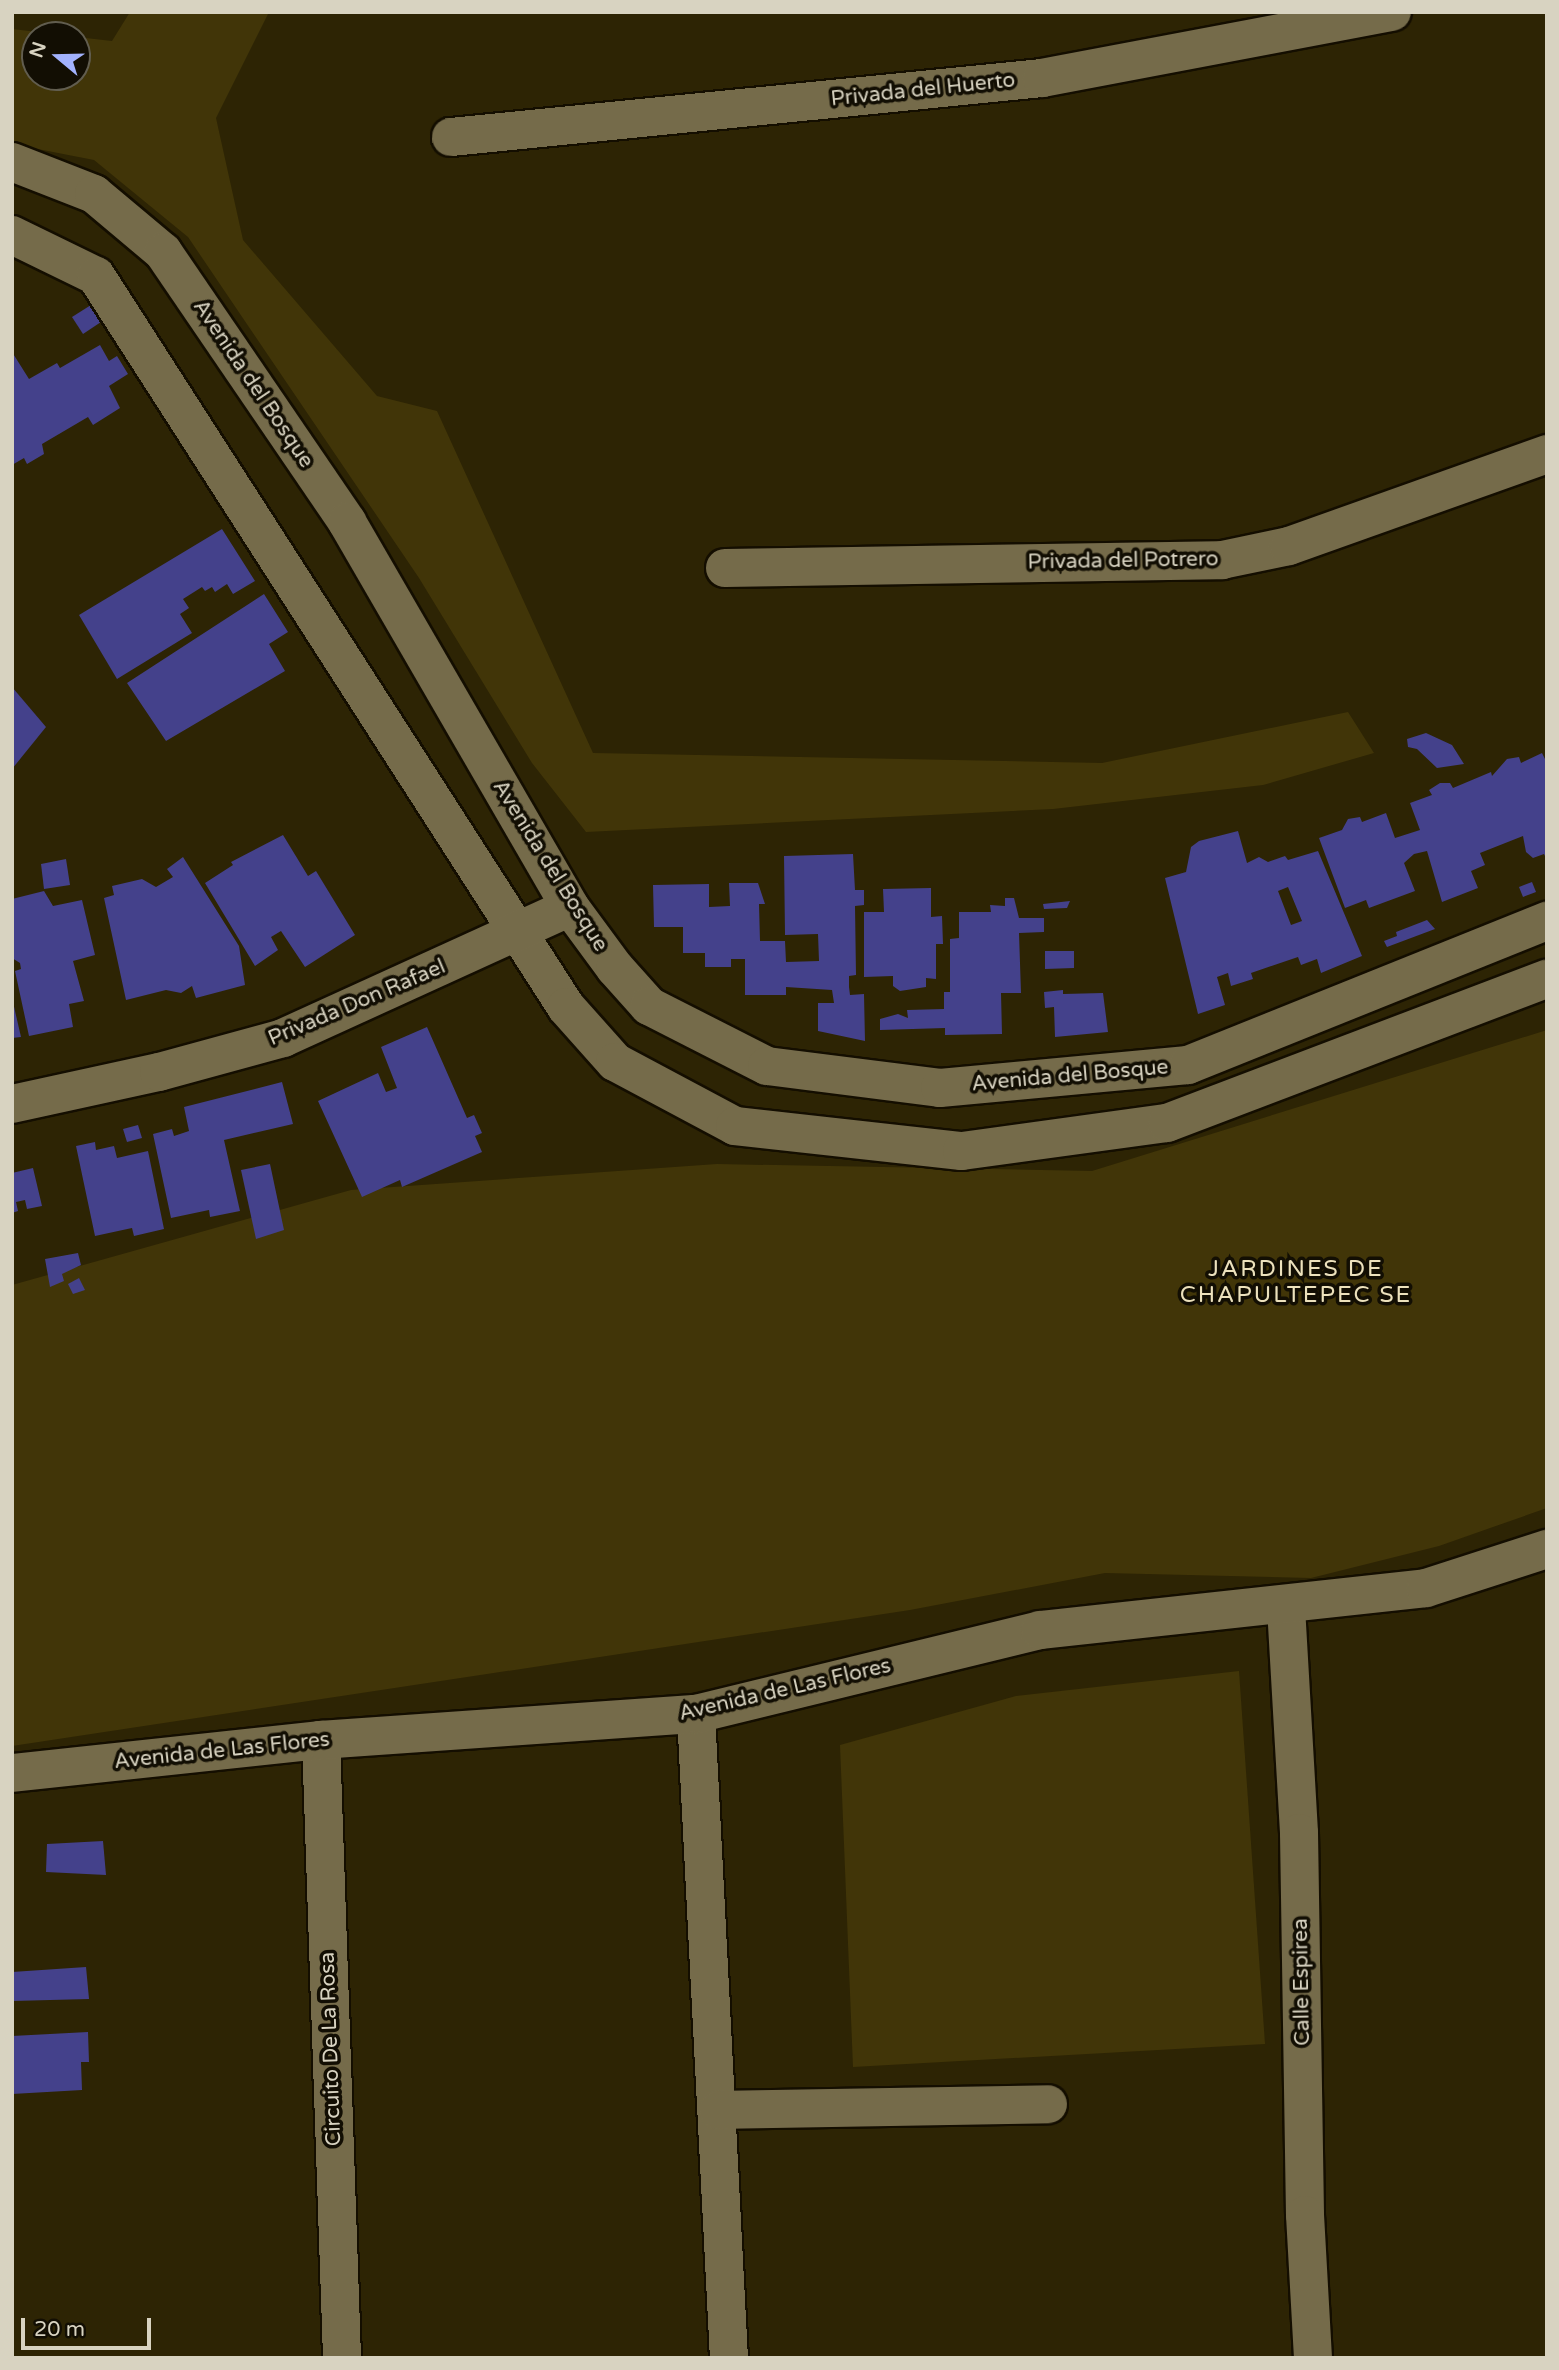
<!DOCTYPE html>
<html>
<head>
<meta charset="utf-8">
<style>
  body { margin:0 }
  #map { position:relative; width:1559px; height:2370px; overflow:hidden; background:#2d2404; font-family:"Varela Round",sans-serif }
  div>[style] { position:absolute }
  .green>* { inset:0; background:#413508 }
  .building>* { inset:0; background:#44418b }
  .roads { filter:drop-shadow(2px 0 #140e00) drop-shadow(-2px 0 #140e00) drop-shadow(0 2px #140e00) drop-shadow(0 -2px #140e00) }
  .minor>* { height:38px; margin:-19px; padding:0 19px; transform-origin:19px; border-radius:19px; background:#756b4a }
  span { translate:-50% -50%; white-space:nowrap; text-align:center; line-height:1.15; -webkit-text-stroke:7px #120e03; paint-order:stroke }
  .street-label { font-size:21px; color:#d8d3c1 }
  .neighbourhood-label { font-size:23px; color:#ece1bc; letter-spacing:2px }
  .frame { position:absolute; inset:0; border:14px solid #d8d3c1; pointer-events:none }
  .north { position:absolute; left:21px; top:21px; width:70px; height:70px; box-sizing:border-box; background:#120e03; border:2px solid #615d4f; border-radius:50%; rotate:289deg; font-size:19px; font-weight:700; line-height:28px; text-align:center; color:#d8d3c1 }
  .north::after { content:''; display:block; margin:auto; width:24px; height:32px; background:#a2b2fd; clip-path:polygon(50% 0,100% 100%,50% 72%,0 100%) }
  .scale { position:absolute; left:21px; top:2318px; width:130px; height:32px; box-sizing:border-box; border:4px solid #d8d3c1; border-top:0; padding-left:9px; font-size:21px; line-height:24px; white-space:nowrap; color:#d8d3c1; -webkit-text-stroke:5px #120e03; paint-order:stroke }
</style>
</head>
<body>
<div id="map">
  <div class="green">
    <div style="clip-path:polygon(130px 12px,269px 12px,216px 118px,243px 240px,377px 396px,437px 411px,593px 753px,1102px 763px,1348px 712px,1374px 753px,1263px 785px,1053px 809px,586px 832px,532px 763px,419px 578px,188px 237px,94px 160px,12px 144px,12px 29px,64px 35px,35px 35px,35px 77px,77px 77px,77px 37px,112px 41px)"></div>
    <div style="clip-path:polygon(1547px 1030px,1547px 1508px,1439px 1546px,1311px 1578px,1105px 1573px,910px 1610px,12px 1746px,12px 1285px,351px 1190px,717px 1164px,1092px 1171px)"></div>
    <div style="clip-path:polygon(1239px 1671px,1265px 2044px,853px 2067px,840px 1745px,1016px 1696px)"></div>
  </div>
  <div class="building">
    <div style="clip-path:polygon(91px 305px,101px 322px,83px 334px,72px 317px)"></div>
    <div style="clip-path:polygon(100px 345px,109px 361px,117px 356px,128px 374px,109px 386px,120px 408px,93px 425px,88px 417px,42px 444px,44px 454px,27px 464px,24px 458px,12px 465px,12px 352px,29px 379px,57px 363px,60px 368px)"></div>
    <div style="clip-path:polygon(222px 529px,255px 581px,233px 594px,227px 584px,215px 592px,212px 587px,205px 591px,202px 587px,183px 599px,189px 608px,180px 614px,192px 633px,117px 679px,79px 615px)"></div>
    <div style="clip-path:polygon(264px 594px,288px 632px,269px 644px,285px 671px,166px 741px,127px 683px)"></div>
    <div style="clip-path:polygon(12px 687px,46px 727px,12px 769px)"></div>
    <div style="clip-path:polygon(1426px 733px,1452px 745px,1464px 764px,1437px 768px,1417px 749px,1408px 747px,1407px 739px)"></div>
    <div style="clip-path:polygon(1542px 753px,1547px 763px,1547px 860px,1544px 854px,1533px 858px,1526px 852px,1523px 836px,1480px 853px,1485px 865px,1471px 871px,1478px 888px,1442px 902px,1427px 851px,1414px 854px,1404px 863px,1415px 891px,1369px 908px,1366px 900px,1345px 908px,1319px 838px,1342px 830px,1348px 819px,1360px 817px,1362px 822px,1386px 813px,1395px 838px,1420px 830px,1410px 803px,1432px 795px,1429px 790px,1440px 783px,1450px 783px,1453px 788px,1491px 772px,1492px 776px,1507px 759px,1519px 757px,1521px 763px)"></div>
    <div style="clip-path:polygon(evenodd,1238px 831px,1247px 863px,1259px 857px,1268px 862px,1285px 856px,1288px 860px,1318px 851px,1362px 956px,1321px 973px,1317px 959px,1301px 965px,1298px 957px,1251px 973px,1253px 979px,1231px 986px,1228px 973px,1217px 977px,1225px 1005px,1198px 1014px,1165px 878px,1186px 872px,1191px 847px,1199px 841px,1238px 831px,1288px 887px,1302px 921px,1291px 925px,1278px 891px,1288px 887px)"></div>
    <div style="clip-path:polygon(283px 835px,308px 876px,316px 871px,355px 935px,305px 967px,281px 931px,271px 937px,278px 950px,255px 966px,205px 883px,233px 865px,231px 862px)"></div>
    <div style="clip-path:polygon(853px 854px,855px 890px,864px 890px,864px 905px,855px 906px,856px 975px,849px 976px,849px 987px,850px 995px,864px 994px,865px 1041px,818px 1031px,818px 1003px,834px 1003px,832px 990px,786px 987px,786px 995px,745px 995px,745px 959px,731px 959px,731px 967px,705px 967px,705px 953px,683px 953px,683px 927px,654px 927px,653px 885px,709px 884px,709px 907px,730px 906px,729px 883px,758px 883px,765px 904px,759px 904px,760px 941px,785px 941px,786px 962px,819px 961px,818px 934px,785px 935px,784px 856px)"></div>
    <div style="clip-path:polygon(183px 857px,239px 946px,245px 985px,196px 998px,192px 986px,181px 993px,166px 990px,126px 1000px,104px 898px,114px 895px,112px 886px,142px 879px,156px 887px,173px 877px,167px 869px)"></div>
    <div style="clip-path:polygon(66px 859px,70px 885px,44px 889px,41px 864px)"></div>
    <div style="clip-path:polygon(1532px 882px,1536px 892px,1523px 897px,1519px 887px)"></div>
    <div style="clip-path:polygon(931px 888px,931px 917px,942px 916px,943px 944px,936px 944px,936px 979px,926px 978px,926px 987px,900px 991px,893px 986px,893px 976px,864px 977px,864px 912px,884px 912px,883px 889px)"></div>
    <div style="clip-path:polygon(44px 891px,53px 906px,82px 900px,95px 955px,73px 961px,84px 1001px,69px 1004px,73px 1027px,29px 1036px,15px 971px,21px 969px,20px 963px,12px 958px,12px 899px)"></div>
    <div style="clip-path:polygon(1005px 898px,1014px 898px,1019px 918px,1044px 918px,1044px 932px,1019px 933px,1021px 993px,1001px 993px,1002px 1034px,945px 1035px,945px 1028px,880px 1030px,880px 1019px,898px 1014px,908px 1018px,907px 1010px,944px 1009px,944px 992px,950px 992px,950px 939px,959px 938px,959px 912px,991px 912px,990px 905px,1005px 906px)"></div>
    <div style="clip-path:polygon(1070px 901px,1067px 908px,1044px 909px,1043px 904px)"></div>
    <div style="clip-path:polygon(1427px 920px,1435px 929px,1387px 947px,1384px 941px,1397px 936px,1396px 932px)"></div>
    <div style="clip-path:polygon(1045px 951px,1074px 951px,1074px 968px,1045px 969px)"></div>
    <div style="clip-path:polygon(1063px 990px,1063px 994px,1103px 993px,1108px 1032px,1055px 1037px,1054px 1007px,1045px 1008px,1044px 992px)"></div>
    <div style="clip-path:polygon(12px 998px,21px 1037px,12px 1038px)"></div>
    <div style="clip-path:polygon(427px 1027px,467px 1118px,474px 1115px,482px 1133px,475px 1136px,482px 1152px,402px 1187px,400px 1180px,362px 1197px,318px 1101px,378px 1073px,386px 1092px,397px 1088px,381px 1047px)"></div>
    <div style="clip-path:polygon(282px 1082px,293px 1124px,224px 1140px,240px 1211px,210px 1217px,209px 1210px,171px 1218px,153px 1134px,172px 1129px,174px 1136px,189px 1131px,184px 1107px)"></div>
    <div style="clip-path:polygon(138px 1125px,142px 1138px,127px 1142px,123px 1129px)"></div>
    <div style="clip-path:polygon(95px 1142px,96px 1150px,114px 1146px,117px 1158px,148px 1151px,164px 1229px,134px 1236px,132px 1228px,95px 1236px,76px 1146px)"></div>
    <div style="clip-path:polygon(270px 1164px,284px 1230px,256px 1239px,241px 1170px)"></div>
    <div style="clip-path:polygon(33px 1168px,42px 1206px,27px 1209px,25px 1200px,16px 1202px,18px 1211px,12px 1213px,12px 1173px)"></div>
    <div style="clip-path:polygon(78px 1253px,81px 1265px,62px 1274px,64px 1281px,50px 1287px,45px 1259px)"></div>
    <div style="clip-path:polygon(79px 1278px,85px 1290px,73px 1294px,68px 1284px)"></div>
    <div style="clip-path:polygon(103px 1841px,106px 1875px,46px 1872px,47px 1844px)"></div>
    <div style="clip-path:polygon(86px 1967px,89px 1999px,12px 2001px,12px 1972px)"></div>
    <div style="clip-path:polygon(88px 2032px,89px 2062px,81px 2062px,82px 2090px,12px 2094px,12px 2036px)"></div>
  </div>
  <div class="roads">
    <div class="minor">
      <div style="left:451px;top:137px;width:594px;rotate:-5.7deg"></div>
      <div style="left:1042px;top:78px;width:356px;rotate:-10.7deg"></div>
      <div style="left:12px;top:162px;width:88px;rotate:21.3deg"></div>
      <div style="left:94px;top:194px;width:90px;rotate:40deg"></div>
      <div style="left:163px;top:252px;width:327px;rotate:55.7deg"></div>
      <div style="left:347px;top:522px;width:445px;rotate:59.9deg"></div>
      <div style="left:570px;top:907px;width:76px;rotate:53.6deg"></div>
      <div style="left:615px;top:968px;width:51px;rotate:48.2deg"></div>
      <div style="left:649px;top:1006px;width:132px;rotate:27deg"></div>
      <div style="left:767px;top:1066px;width:174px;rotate:7.2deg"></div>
      <div style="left:940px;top:1088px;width:249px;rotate:-5.3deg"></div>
      <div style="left:1188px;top:1065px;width:387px;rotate:-21.9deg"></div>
      <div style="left:12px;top:235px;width:93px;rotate:26deg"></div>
      <div style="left:96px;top:276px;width:869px;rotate:57.26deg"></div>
      <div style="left:566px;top:1007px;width:74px;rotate:48.3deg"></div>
      <div style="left:615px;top:1062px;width:136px;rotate:28.1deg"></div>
      <div style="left:735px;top:1126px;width:228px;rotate:6.3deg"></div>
      <div style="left:962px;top:1151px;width:207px;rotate:-7.8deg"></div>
      <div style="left:1167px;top:1123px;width:406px;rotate:-20.8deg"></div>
      <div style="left:725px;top:568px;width:497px;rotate:-0.9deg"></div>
      <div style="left:1222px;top:560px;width:68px;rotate:-11.8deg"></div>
      <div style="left:1289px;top:546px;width:274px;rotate:-19.6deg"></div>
      <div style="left:12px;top:1104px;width:150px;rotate:-12.3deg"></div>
      <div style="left:159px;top:1072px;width:129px;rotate:-15.3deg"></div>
      <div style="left:283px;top:1038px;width:315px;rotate:-24.5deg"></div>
      <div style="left:1286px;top:1607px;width:226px;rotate:86.7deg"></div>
      <div style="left:1299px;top:1833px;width:382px;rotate:89.1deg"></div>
      <div style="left:1305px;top:2215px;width:143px;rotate:86.8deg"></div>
      <div style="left:696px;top:1714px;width:645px;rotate:87.07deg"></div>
      <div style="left:321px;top:1740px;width:618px;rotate:88.05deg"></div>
      <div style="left:12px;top:1773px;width:311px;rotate:-6.1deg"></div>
      <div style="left:321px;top:1740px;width:376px;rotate:-4deg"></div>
      <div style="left:696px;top:1714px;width:354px;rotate:-13.7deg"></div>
      <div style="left:1040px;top:1630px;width:388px;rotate:-6.2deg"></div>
      <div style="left:1426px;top:1588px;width:127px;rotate:-17.9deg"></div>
      <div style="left:718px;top:2110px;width:330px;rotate:-1deg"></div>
    </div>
  </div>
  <div class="street-label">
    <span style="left:923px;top:90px;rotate:-6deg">Privada del Huerto</span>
    <span style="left:253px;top:384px;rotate:56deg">Avenida del Bosque</span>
    <span style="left:1123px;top:561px;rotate:-1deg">Privada del Potrero</span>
    <span style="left:550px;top:866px;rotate:58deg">Avenida del Bosque</span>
    <span style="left:357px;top:1003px;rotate:-23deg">Privada Don Rafael</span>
    <span style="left:1070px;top:1076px;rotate:-5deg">Avenida del Bosque</span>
    <span style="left:785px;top:1690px;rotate:-13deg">Avenida de Las Flores</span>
    <span style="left:222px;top:1751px;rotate:-6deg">Avenida de Las Flores</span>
    <span style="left:1302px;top:1982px;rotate:-91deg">Calle Espirea</span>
    <span style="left:331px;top:2049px;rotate:-92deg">Circuito De La Rosa</span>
  </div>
  <div class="neighbourhood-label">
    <span style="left:1296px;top:1282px">JARDINES DE<br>CHAPULTEPEC SE</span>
  </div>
  <div class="frame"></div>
  <div class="north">N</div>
  <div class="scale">20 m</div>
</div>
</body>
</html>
